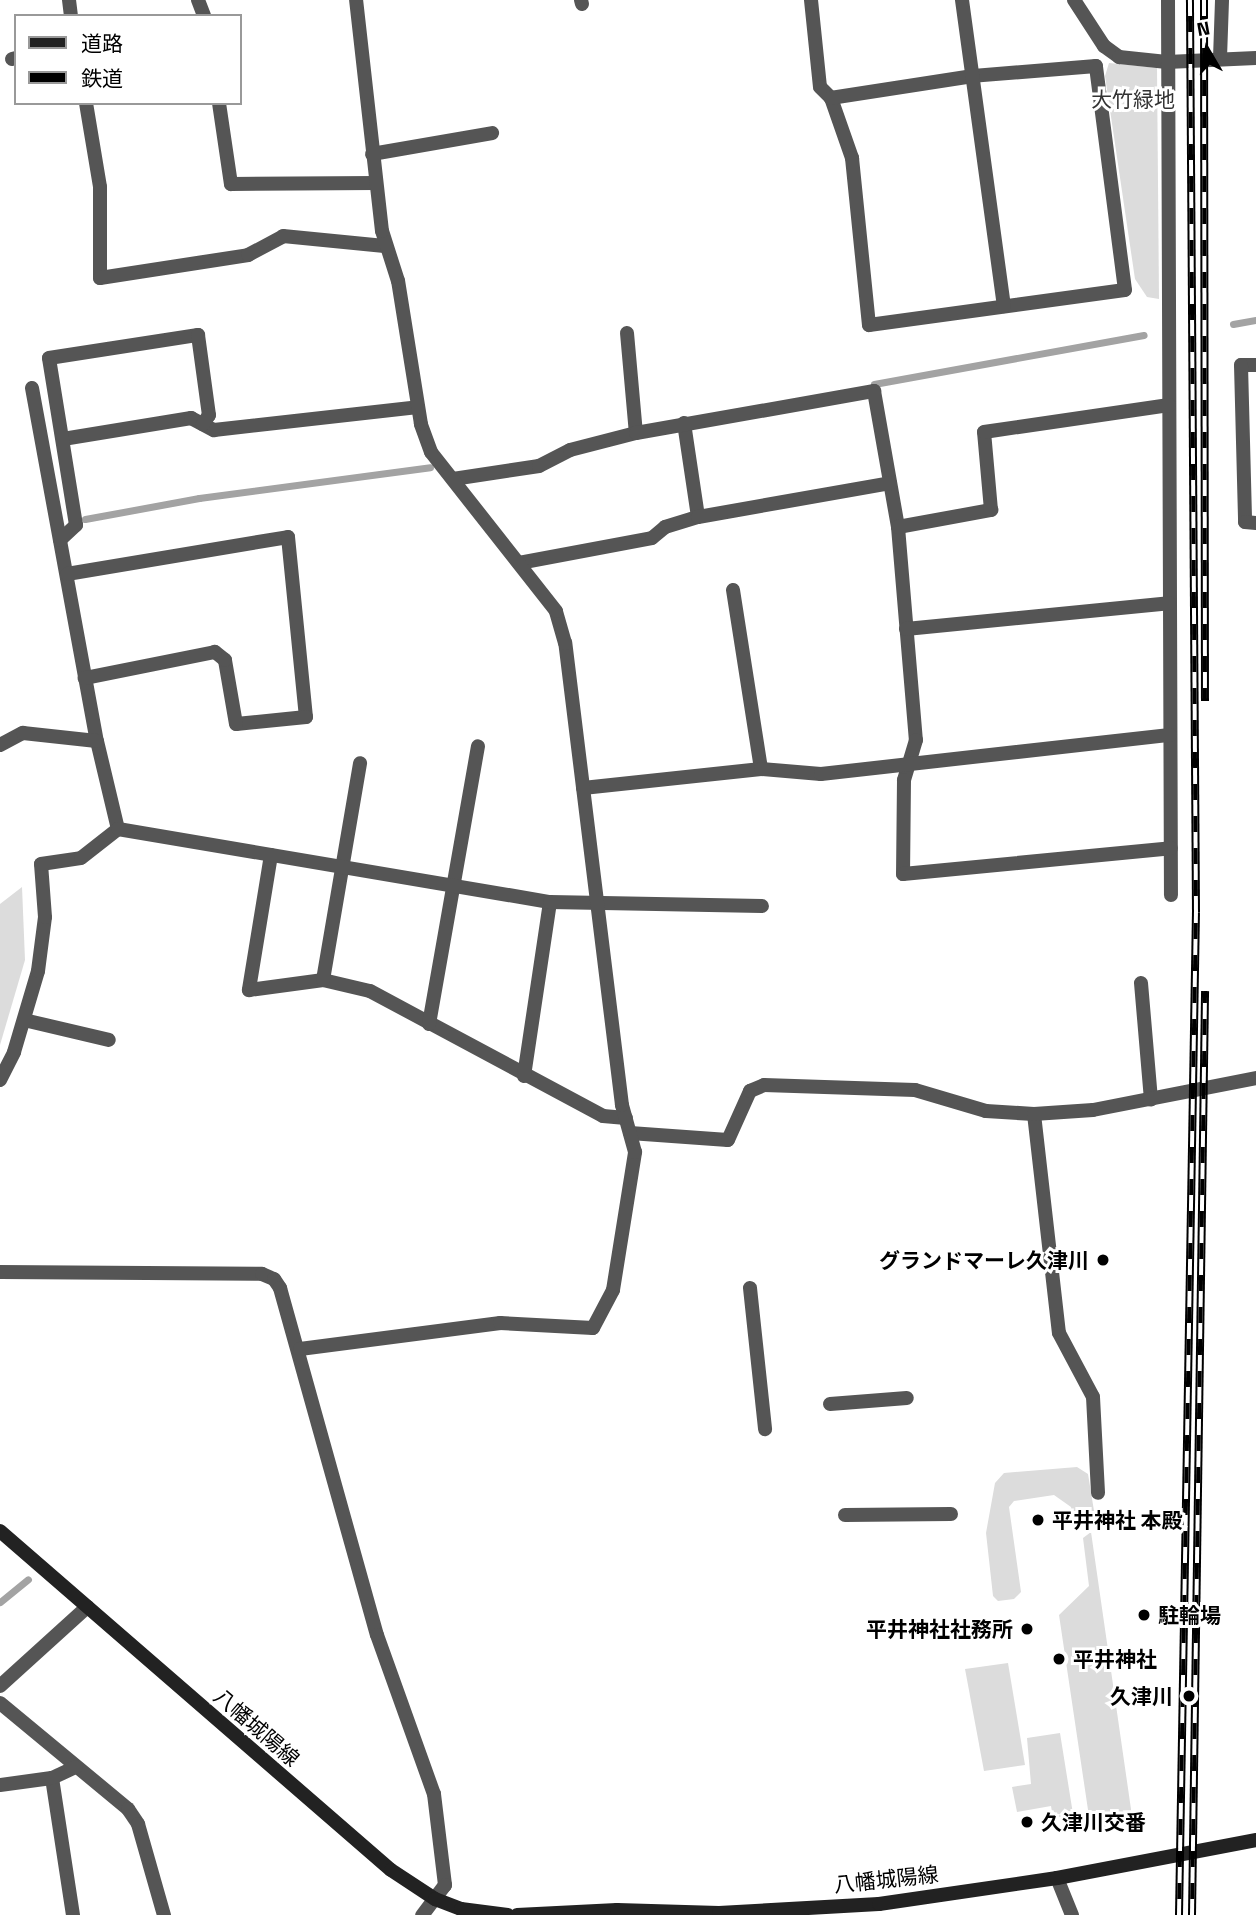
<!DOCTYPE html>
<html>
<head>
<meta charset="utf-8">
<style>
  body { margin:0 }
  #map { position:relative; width:1256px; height:1915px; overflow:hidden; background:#fff; font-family:"Titillium Web","Noto Sans JP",sans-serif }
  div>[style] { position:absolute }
  .green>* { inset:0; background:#dcdcdc }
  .stream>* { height:7px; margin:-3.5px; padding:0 3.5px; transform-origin:3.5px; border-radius:3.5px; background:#a3a3a3 }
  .street>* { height:14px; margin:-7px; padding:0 7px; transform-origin:7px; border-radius:7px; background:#555 }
  .secondary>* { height:14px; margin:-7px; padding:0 7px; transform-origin:7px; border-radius:7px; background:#222 }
  .rail>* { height:8px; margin-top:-4px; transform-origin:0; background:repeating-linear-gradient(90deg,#fff 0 16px,#000 0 32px); box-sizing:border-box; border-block:2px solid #000 }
  .dots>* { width:19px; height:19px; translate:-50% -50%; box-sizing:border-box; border:4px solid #fff; border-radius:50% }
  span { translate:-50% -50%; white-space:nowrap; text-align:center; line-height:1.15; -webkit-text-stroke:6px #fff; paint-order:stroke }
  .park-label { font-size:21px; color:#333 }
  .poi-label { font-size:21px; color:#000; font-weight:700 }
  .right { translate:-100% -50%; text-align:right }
  .left { translate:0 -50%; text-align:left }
  .street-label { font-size:21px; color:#000 }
  .legend { position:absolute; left:14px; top:14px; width:228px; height:91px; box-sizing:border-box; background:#fff; border:2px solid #999; margin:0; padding:9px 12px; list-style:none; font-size:21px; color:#000 }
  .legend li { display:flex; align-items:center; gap:14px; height:35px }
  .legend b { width:35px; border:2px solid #999 }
  .north { position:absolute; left:1172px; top:14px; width:70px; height:70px; -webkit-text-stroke:5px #fff; paint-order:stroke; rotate:350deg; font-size:19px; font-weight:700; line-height:28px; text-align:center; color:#000 }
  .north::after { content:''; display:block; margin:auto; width:24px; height:32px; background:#000; clip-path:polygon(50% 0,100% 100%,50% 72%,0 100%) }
</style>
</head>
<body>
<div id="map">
  <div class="green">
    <div style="clip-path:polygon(1109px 63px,1157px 68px,1159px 299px,1147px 297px,1135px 279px,1105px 76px)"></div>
    <div style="clip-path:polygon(22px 887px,25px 960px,0 1045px,0 904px)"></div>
    <div style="clip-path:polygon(1077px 1467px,1088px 1474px,1095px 1517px,1089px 1523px,1074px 1522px,1071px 1507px,1054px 1495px,1014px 1501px,1009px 1507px,1021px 1592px,1014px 1599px,998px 1601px,993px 1596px,986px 1533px,995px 1483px,1004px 1473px)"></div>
    <div style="clip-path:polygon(1091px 1532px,1133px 1823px,1091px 1830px,1059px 1615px,1089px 1586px,1083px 1538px)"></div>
    <div style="clip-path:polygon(1008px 1663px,1025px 1765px,984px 1771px,965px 1669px)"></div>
    <div style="clip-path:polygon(1060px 1733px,1073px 1814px,1053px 1818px,1051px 1806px,1017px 1812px,1012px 1787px,1031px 1784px,1027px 1738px)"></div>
  </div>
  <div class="stream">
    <div style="left:1233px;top:324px;width:23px;rotate:-10deg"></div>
    <div style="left:874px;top:384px;width:274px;rotate:-10.3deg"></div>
    <div style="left:85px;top:519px;width:116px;rotate:-10.4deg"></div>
    <div style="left:199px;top:498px;width:233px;rotate:-7.6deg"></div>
    <div style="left:0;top:1602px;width:36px;rotate:-39deg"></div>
  </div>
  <div class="street">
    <div style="left:69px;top:0;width:16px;rotate:83deg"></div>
    <div style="left:198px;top:0;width:17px;rotate:69deg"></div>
    <div style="left:581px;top:0;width:4px;rotate:76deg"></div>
    <div style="left:811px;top:0;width:87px;rotate:84.1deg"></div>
    <div style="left:820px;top:87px;width:16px;rotate:45deg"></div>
    <div style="left:831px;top:98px;width:64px;rotate:70.7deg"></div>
    <div style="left:852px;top:158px;width:168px;rotate:84.2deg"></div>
    <div style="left:869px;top:325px;width:258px;rotate:-7.8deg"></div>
    <div style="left:1125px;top:290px;width:226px;rotate:-97.4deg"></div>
    <div style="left:1096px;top:66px;width:123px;rotate:175.4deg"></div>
    <div style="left:973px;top:76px;width:144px;rotate:171.2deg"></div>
    <div style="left:962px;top:0;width:309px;rotate:82.2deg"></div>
    <div style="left:1074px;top:0;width:55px;rotate:56.9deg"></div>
    <div style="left:1104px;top:46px;width:19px;rotate:36deg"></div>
    <div style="left:1119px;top:57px;width:48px;rotate:5.9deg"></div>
    <div style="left:1167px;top:62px;width:89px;rotate:-2.6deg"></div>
    <div style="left:1168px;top:0;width:895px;rotate:89.81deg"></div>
    <div style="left:1220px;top:58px;width:58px;rotate:-88deg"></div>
    <div style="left:12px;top:59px;width:4px;rotate:-14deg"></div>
    <div style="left:86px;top:103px;width:85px;rotate:80.5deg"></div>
    <div style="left:100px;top:187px;width:91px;rotate:90deg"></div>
    <div style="left:100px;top:278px;width:150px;rotate:-8.8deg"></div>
    <div style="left:248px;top:255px;width:40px;rotate:-28deg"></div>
    <div style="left:283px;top:236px;width:102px;rotate:5.6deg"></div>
    <div style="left:219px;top:103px;width:82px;rotate:81.6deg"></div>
    <div style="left:231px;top:184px;width:145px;rotate:-0.4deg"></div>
    <div style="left:372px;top:154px;width:122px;rotate:-9.9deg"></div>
    <div style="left:627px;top:333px;width:100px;rotate:84.9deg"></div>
    <div style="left:1256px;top:365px;width:15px;rotate:180deg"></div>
    <div style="left:1241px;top:365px;width:157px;rotate:88.5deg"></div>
    <div style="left:1245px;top:522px;width:11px;rotate:5deg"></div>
    <div style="left:32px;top:388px;width:359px;rotate:79.6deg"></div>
    <div style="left:97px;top:741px;width:90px;rotate:76.6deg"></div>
    <div style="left:684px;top:423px;width:95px;rotate:81.5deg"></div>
    <div style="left:63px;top:439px;width:130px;rotate:-9.3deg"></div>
    <div style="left:191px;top:418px;width:26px;rotate:28deg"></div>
    <div style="left:214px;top:430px;width:205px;rotate:-6.4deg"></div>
    <div style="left:453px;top:479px;width:87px;rotate:-8.6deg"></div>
    <div style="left:539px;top:466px;width:35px;rotate:-27deg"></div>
    <div style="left:570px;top:450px;width:68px;rotate:-14.4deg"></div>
    <div style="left:636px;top:433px;width:242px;rotate:-10deg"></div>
    <div style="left:874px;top:391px;width:138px;rotate:80deg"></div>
    <div style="left:898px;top:527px;width:214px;rotate:85.2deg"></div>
    <div style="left:916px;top:740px;width:42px;rotate:106.7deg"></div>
    <div style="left:904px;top:780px;width:94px;rotate:90.6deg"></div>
    <div style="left:903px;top:874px;width:269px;rotate:-5.5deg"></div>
    <div style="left:898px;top:527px;width:95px;rotate:-10.4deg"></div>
    <div style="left:991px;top:510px;width:78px;rotate:-95.1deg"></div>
    <div style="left:984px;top:432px;width:187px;rotate:-8.3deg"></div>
    <div style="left:60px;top:540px;width:22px;rotate:-43deg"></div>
    <div style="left:76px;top:525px;width:169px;rotate:-99.2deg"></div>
    <div style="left:49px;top:358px;width:151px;rotate:-8.8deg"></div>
    <div style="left:198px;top:335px;width:81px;rotate:82.2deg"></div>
    <div style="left:209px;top:415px;width:11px;rotate:124deg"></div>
    <div style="left:519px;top:563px;width:135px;rotate:-10.6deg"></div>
    <div style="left:652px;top:538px;width:17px;rotate:-40deg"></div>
    <div style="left:665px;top:527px;width:34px;rotate:-17deg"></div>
    <div style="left:698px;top:517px;width:195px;rotate:-10deg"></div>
    <div style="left:67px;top:574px;width:224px;rotate:-9.5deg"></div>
    <div style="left:288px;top:537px;width:181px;rotate:84.3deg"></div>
    <div style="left:306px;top:717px;width:70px;rotate:174.3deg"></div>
    <div style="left:236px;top:724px;width:65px;rotate:-99.8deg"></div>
    <div style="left:225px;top:660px;width:13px;rotate:-141deg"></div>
    <div style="left:215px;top:652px;width:133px;rotate:168.7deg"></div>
    <div style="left:733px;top:590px;width:181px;rotate:81.1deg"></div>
    <div style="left:906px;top:629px;width:264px;rotate:-5.6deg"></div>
    <div style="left:0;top:745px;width:26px;rotate:-28deg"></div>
    <div style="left:23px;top:733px;width:74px;rotate:6.2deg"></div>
    <div style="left:583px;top:788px;width:179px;rotate:-6.1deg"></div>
    <div style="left:761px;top:769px;width:60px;rotate:4.8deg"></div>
    <div style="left:821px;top:774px;width:351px;rotate:-6.4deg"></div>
    <div style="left:271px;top:855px;width:137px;rotate:99.3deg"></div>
    <div style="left:249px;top:990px;width:75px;rotate:-7.7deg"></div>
    <div style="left:323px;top:980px;width:48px;rotate:13.2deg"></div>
    <div style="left:370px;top:991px;width:264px;rotate:28.2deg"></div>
    <div style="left:603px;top:1116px;width:23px;rotate:5deg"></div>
    <div style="left:323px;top:980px;width:220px;rotate:-80.3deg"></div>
    <div style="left:1141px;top:983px;width:117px;rotate:85.1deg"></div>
    <div style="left:24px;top:1020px;width:87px;rotate:13.2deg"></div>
    <div style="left:429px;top:1024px;width:282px;rotate:-80deg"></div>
    <div style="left:524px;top:1076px;width:176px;rotate:-81.5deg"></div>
    <div style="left:0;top:1080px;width:31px;rotate:-63deg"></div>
    <div style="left:14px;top:1052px;width:84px;rotate:-73.5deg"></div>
    <div style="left:38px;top:971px;width:54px;rotate:-82.6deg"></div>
    <div style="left:45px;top:917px;width:53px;rotate:-94.3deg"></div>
    <div style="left:41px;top:864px;width:40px;rotate:-8.5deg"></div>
    <div style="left:81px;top:858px;width:47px;rotate:-38.1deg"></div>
    <div style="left:118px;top:829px;width:438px;rotate:9.6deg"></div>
    <div style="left:550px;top:902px;width:212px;rotate:1.1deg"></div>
    <div style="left:1034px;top:1114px;width:220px;rotate:83.5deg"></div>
    <div style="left:1059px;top:1333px;width:72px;rotate:62deg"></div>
    <div style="left:1093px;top:1397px;width:96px;rotate:87deg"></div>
    <div style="left:630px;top:1133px;width:98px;rotate:4.1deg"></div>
    <div style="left:728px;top:1140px;width:54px;rotate:-65.8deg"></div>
    <div style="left:750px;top:1091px;width:15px;rotate:-23deg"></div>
    <div style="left:764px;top:1085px;width:151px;rotate:1.9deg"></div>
    <div style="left:915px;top:1090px;width:74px;rotate:16.5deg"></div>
    <div style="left:986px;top:1111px;width:48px;rotate:3.6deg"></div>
    <div style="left:1034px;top:1114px;width:59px;rotate:-3.9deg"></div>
    <div style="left:1093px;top:1110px;width:166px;rotate:-11.1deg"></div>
    <div style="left:0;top:1272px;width:262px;rotate:0.4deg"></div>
    <div style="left:262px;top:1274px;width:13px;rotate:23deg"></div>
    <div style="left:274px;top:1279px;width:11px;rotate:56deg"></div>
    <div style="left:280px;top:1288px;width:360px;rotate:74.4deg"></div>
    <div style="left:377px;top:1635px;width:169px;rotate:70.3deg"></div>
    <div style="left:434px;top:1794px;width:92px;rotate:83.1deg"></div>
    <div style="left:445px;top:1885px;width:38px;rotate:127deg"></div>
    <div style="left:750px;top:1288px;width:142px;rotate:83.9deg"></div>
    <div style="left:300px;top:1349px;width:202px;rotate:-7.4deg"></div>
    <div style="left:500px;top:1323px;width:93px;rotate:3.1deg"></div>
    <div style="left:593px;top:1328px;width:43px;rotate:-62.2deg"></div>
    <div style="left:613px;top:1290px;width:140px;rotate:-80.9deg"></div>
    <div style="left:635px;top:1152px;width:49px;rotate:-105.5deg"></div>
    <div style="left:622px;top:1105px;width:466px;rotate:-97deg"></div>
    <div style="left:565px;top:643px;width:33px;rotate:-106deg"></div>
    <div style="left:556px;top:611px;width:202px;rotate:-128.2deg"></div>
    <div style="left:431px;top:452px;width:30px;rotate:-110deg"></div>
    <div style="left:421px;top:424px;width:145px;rotate:-99.1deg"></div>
    <div style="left:398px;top:281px;width:52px;rotate:-107.7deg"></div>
    <div style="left:382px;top:231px;width:232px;rotate:-96.4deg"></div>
    <div style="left:830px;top:1404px;width:77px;rotate:-4.5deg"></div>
    <div style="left:845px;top:1515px;width:106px;rotate:-0.5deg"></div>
    <div style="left:0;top:1686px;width:118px;rotate:-42.2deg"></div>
    <div style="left:0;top:1703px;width:166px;rotate:39.6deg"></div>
    <div style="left:128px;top:1809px;width:18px;rotate:56deg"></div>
    <div style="left:138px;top:1824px;width:95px;rotate:74.1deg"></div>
    <div style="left:52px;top:1778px;width:139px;rotate:81.3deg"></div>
    <div style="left:0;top:1785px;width:52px;rotate:-7.7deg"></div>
    <div style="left:52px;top:1778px;width:26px;rotate:-25deg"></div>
    <div style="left:1057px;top:1878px;width:40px;rotate:68deg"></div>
  </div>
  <div class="secondary">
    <div style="left:0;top:1531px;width:517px;rotate:40.93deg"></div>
    <div style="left:391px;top:1870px;width:53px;rotate:33.4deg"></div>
    <div style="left:435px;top:1899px;width:28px;rotate:21deg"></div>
    <div style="left:461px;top:1909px;width:47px;rotate:7.3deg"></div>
    <div style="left:517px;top:1915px;width:100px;rotate:-2.9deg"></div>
    <div style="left:617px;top:1910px;width:102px;rotate:1.7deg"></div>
    <div style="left:719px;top:1913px;width:160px;rotate:-3.2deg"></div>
    <div style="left:879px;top:1904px;width:180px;rotate:-8.3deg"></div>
    <div style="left:1057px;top:1878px;width:203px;rotate:-10.8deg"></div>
  </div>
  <div class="rail">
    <div style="left:1204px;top:0;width:701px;rotate:89.92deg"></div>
    <div style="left:1179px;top:1915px;width:1003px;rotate:-89.03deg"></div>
    <div style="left:1196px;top:912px;width:912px;rotate:-90.38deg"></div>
    <div style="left:1192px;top:1915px;width:924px;rotate:-89.19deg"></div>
  </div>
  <div class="dots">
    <div style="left:1103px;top:1260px;background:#000"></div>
    <div style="left:1038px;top:1520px;background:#000"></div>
    <div style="left:1144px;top:1615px;background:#000"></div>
    <div style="left:1027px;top:1629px;background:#000"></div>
    <div style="left:1059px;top:1659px;background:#000"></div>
    <div style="left:1189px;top:1696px;background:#000"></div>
    <div style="left:1027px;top:1822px;background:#000"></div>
  </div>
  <div class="park-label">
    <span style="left:1133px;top:99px">大竹緑地</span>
  </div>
  <div class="poi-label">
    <span class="right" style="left:1089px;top:1260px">グランドマーレ久津川</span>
    <span class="left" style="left:1052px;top:1520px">平井神社 本殿</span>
    <span class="left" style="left:1158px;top:1615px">駐輪場</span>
    <span class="right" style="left:1013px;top:1629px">平井神社社務所</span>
    <span class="left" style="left:1073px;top:1659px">平井神社</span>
    <span class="right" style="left:1173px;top:1696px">久津川</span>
    <span class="left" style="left:1041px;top:1822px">久津川交番</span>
  </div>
  <div class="street-label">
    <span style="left:257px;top:1727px;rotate:41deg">八幡城陽線</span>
    <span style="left:886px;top:1879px;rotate:-6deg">八幡城陽線</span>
  </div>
  <ul class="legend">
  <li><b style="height:9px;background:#222"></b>道路</li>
  <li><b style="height:9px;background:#000"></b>鉄道</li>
  </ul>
  <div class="north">N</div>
</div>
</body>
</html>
